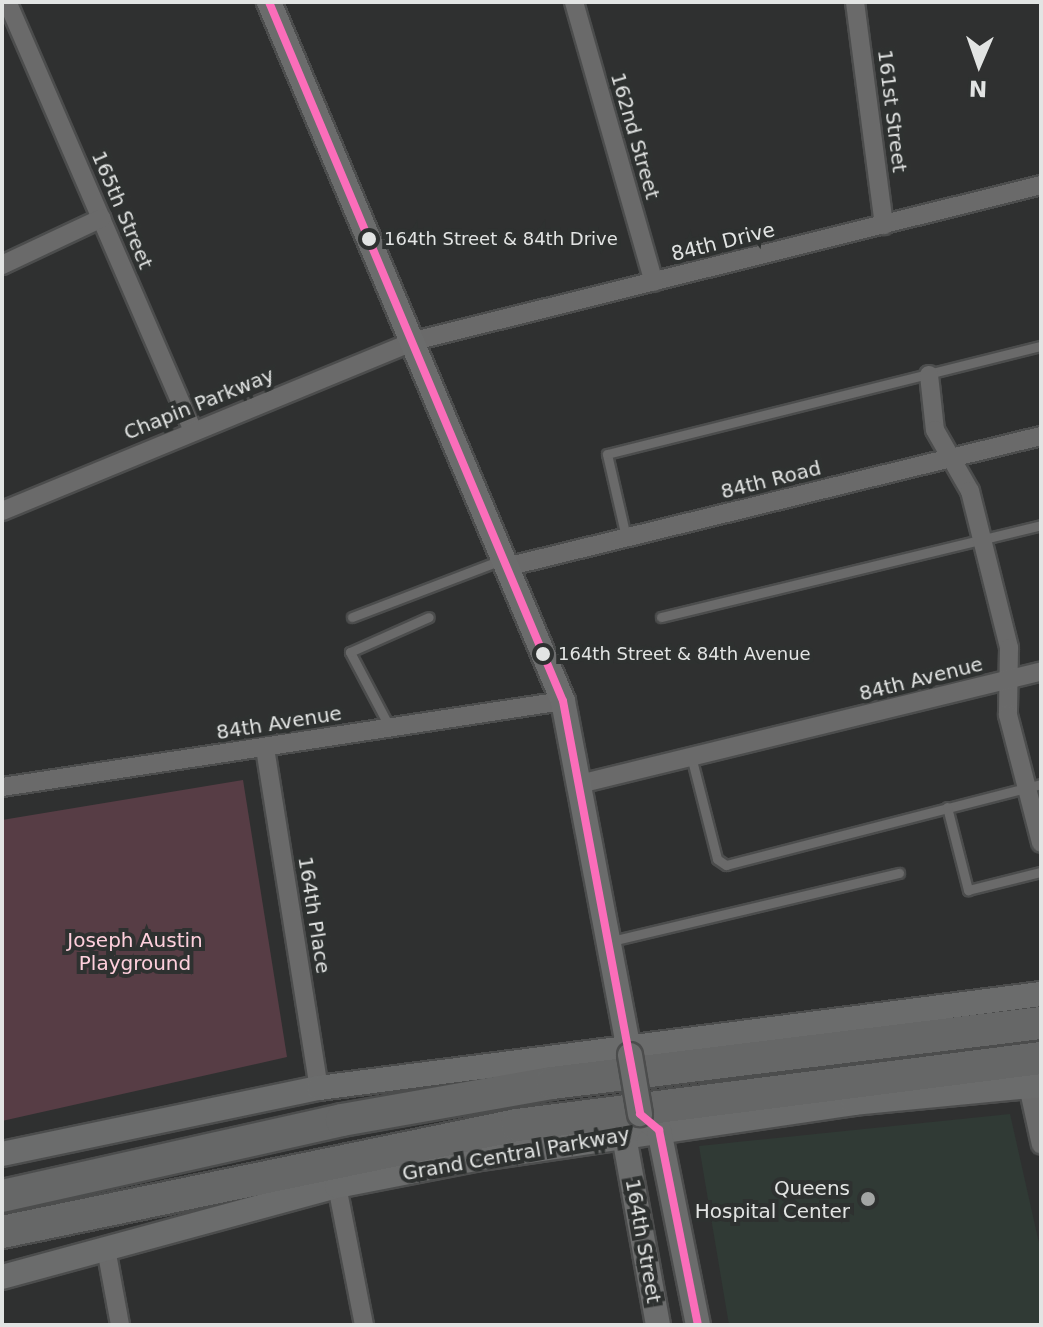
<!DOCTYPE html>
<html>
<head>
<meta charset="utf-8">
<style>
  body { margin:0 }
  #map { position:relative; width:1043px; height:1327px; overflow:hidden; background:#2f3030; font-family:"DejaVu Sans",sans-serif }
  div>[style] { position:absolute }
  .built>* { inset:0; background:#303a35 }
  .green>* { inset:0; background:#573d45 }
  .roads { filter:drop-shadow(2px 0 #4c4d4d) drop-shadow(-2px 0 #4c4d4d) drop-shadow(0 2px #4c4d4d) drop-shadow(0 -2px #4c4d4d) }
  .lane>* { height:9px; margin:-4.5px; padding:0 4.5px; transform-origin:4.5px; border-radius:4.5px; background:#6a6a6a }
  .street>* { height:18px; margin:-9px; padding:0 9px; transform-origin:9px; border-radius:9px; background:#6a6a6a }
  .secondary>* { height:24px; margin:-12px; padding:0 12px; transform-origin:12px; border-radius:12px; background:#6b6c6c }
  .highway>* { height:32px; margin:-16px; padding:0 16px; transform-origin:16px; border-radius:16px; background:#666767 }
  .bridges { filter:drop-shadow(2px 0 #4c4d4d) drop-shadow(-2px 0 #4c4d4d) drop-shadow(0 2px #4c4d4d) drop-shadow(0 -2px #4c4d4d) }
  .secondary-bridge>* { height:24px; margin:-12px; padding:0 12px; transform-origin:12px; border-radius:12px; background:#6b6c6c }
  .bus-1>* { height:8px; margin:-4px; padding:0 4px; transform-origin:4px; border-radius:4px; background:#fb6dba }
  .dots>* { width:22px; height:22px; translate:-50% -50%; box-sizing:border-box; border:4px solid #2e3130; border-radius:50% }
  span { translate:-50% -50%; white-space:nowrap; text-align:center; line-height:1.15; -webkit-text-stroke:8px #2e3130; paint-order:stroke }
  .bus-label { font-size:18px; color:#e2e4e3 }
  .left { translate:0 -50%; text-align:left }
  .street-label { font-size:20px; color:#e2e4e3 }
  .park-label { font-size:20px; color:#fecfdc }
  .poi-label { font-size:20px; color:#e2e4e3 }
  .right { translate:-100% -50%; text-align:right }
  .frame { position:absolute; inset:0; border:4px solid #e2e4e3; pointer-events:none }
  .north { position:absolute; left:939px; top:24px; width:80px; height:80px; -webkit-text-stroke:6px #2e3130; paint-order:stroke; rotate:182deg; font-size:22px; font-weight:700; line-height:32px; text-align:center; color:#e2e4e3 }
  .north::after { content:''; display:block; margin:auto; width:28px; height:36px; background:#e2e4e3; clip-path:polygon(50% 0,100% 100%,50% 72%,0 100%) }
</style>
</head>
<body>
<div id="map">
  <div class="built">
    <div style="clip-path:polygon(1010px 1114px,1041px 1252px,1041px 1325px,729px 1325px,699px 1146px)"></div>
  </div>
  <div class="green">
    <div style="clip-path:polygon(243px 780px,287px 1057px,2px 1121px,2px 820px)"></div>
  </div>
  <div class="roads">
    <div class="lane">
      <div style="left:626px;top:537px;width:85px;rotate:-102.9deg"></div>
      <div style="left:607px;top:454px;width:447px;rotate:-14deg"></div>
      <div style="left:352px;top:617px;width:163px;rotate:-20.9deg"></div>
      <div style="left:661px;top:617px;width:391px;rotate:-13.6deg"></div>
      <div style="left:390px;top:728px;width:86px;rotate:-117.8deg"></div>
      <div style="left:350px;top:652px;width:86px;rotate:-23.9deg"></div>
      <div style="left:692px;top:760px;width:102px;rotate:75.8deg"></div>
      <div style="left:717px;top:859px;width:11px;rotate:34deg"></div>
      <div style="left:726px;top:865px;width:325px;rotate:-14.4deg"></div>
      <div style="left:947px;top:807px;width:86px;rotate:75.8deg"></div>
      <div style="left:968px;top:890px;width:75px;rotate:-13.9deg"></div>
      <div style="left:611px;top:941px;width:296px;rotate:-13.3deg"></div>
    </div>
    <div class="street">
      <div style="left:574px;top:2px;width:291px;rotate:74.1deg"></div>
      <div style="left:855px;top:2px;width:225px;rotate:82.6deg"></div>
      <div style="left:10px;top:8px;width:460px;rotate:66.6deg"></div>
      <div style="left:2px;top:265px;width:110px;rotate:-25.2deg"></div>
      <div style="left:929px;top:375px;width:55px;rotate:83.8deg"></div>
      <div style="left:935px;top:430px;width:70px;rotate:60.2deg"></div>
      <div style="left:970px;top:491px;width:162px;rotate:76deg"></div>
      <div style="left:1009px;top:648px;width:67px;rotate:90.9deg"></div>
      <div style="left:1008px;top:715px;width:132px;rotate:75.5deg"></div>
      <div style="left:2px;top:511px;width:446px;rotate:-22.4deg"></div>
      <div style="left:414px;top:341px;width:646px;rotate:-13.97deg"></div>
      <div style="left:510px;top:566px;width:547px;rotate:-13.76deg"></div>
      <div style="left:265px;top:748px;width:344px;rotate:81deg"></div>
      <div style="left:579px;top:784px;width:476px;rotate:-13.7deg"></div>
      <div style="left:2px;top:787px;width:568px;rotate:-8.72deg"></div>
      <div style="left:1028px;top:1086px;width:60px;rotate:77.6deg"></div>
      <div style="left:337px;top:1186px;width:142px;rotate:79deg"></div>
      <div style="left:107px;top:1254px;width:72px;rotate:79.6deg"></div>
    </div>
    <div class="secondary">
      <div style="left:269px;top:2px;width:758px;rotate:67.19deg"></div>
      <div style="left:563px;top:701px;width:360px;rotate:79.3deg"></div>
      <div style="left:2px;top:1154px;width:324px;rotate:-11.8deg"></div>
      <div style="left:319px;top:1088px;width:728px;rotate:-7.42deg"></div>
      <div style="left:2px;top:1277px;width:347px;rotate:-15.2deg"></div>
      <div style="left:337px;top:1186px;width:141px;rotate:-11.1deg"></div>
      <div style="left:475px;top:1159px;width:383px;rotate:-8.4deg"></div>
      <div style="left:854px;top:1103px;width:188px;rotate:-5.5deg"></div>
      <div style="left:658px;top:1325px;width:192px;rotate:-100.2deg"></div>
      <div style="left:624px;top:1136px;width:27px;rotate:-54deg"></div>
      <div style="left:640px;top:1114px;width:25px;rotate:40deg"></div>
      <div style="left:659px;top:1130px;width:199px;rotate:78.7deg"></div>
    </div>
    <div class="highway">
      <div style="left:2px;top:1196px;width:348px;rotate:-12.6deg"></div>
      <div style="left:342px;top:1120px;width:213px;rotate:-10deg"></div>
      <div style="left:552px;top:1083px;width:493px;rotate:-7deg"></div>
      <div style="left:2px;top:1232px;width:526px;rotate:-11.74deg"></div>
      <div style="left:517px;top:1125px;width:528px;rotate:-7.29deg"></div>
    </div>
  </div>
  <div class="bridges">
    <div class="secondary-bridge">
      <div style="left:630px;top:1055px;width:60px;rotate:80.4deg"></div>
    </div>
  </div>
  <div class="bus-1">
    <div style="left:269px;top:2px;width:758px;rotate:67.19deg"></div>
    <div style="left:563px;top:701px;width:420px;rotate:79.4deg"></div>
    <div style="left:640px;top:1114px;width:25px;rotate:40deg"></div>
    <div style="left:659px;top:1130px;width:199px;rotate:78.7deg"></div>
  </div>
  <div class="dots">
    <div style="left:369px;top:239px;background:#e2e4e3"></div>
    <div style="left:543px;top:654px;background:#e2e4e3"></div>
    <div style="left:868px;top:1199px;background:#a3a5a4"></div>
  </div>
  <div class="bus-label">
    <span class="left" style="left:384px;top:239px">164th Street &amp; 84th Drive</span>
    <span class="left" style="left:558px;top:654px">164th Street &amp; 84th Avenue</span>
  </div>
  <div class="street-label">
    <span style="left:892px;top:111px;rotate:83deg">161st Street</span>
    <span style="left:635px;top:136px;rotate:74deg">162nd Street</span>
    <span style="left:122px;top:210px;rotate:67deg">165th Street</span>
    <span style="left:723px;top:242px;rotate:-14deg">84th Drive</span>
    <span style="left:199px;top:404px;rotate:-22deg">Chapin Parkway</span>
    <span style="left:771px;top:480px;rotate:-14deg">84th Road</span>
    <span style="left:921px;top:679px;rotate:-14deg">84th Avenue</span>
    <span style="left:279px;top:723px;rotate:-9deg">84th Avenue</span>
    <span style="left:314px;top:915px;rotate:81deg">164th Place</span>
    <span style="left:516px;top:1154px;rotate:-10deg">Grand Central Parkway</span>
    <span style="left:643px;top:1241px;rotate:80deg">164th Street</span>
  </div>
  <div class="park-label">
    <span style="left:135px;top:952px">Joseph Austin<br>Playground</span>
  </div>
  <div class="poi-label">
    <span class="right" style="left:850px;top:1200px">Queens<br>Hospital Center</span>
  </div>
  <div class="frame"></div>
  <div class="north">N</div>
</div>
</body>
</html>
